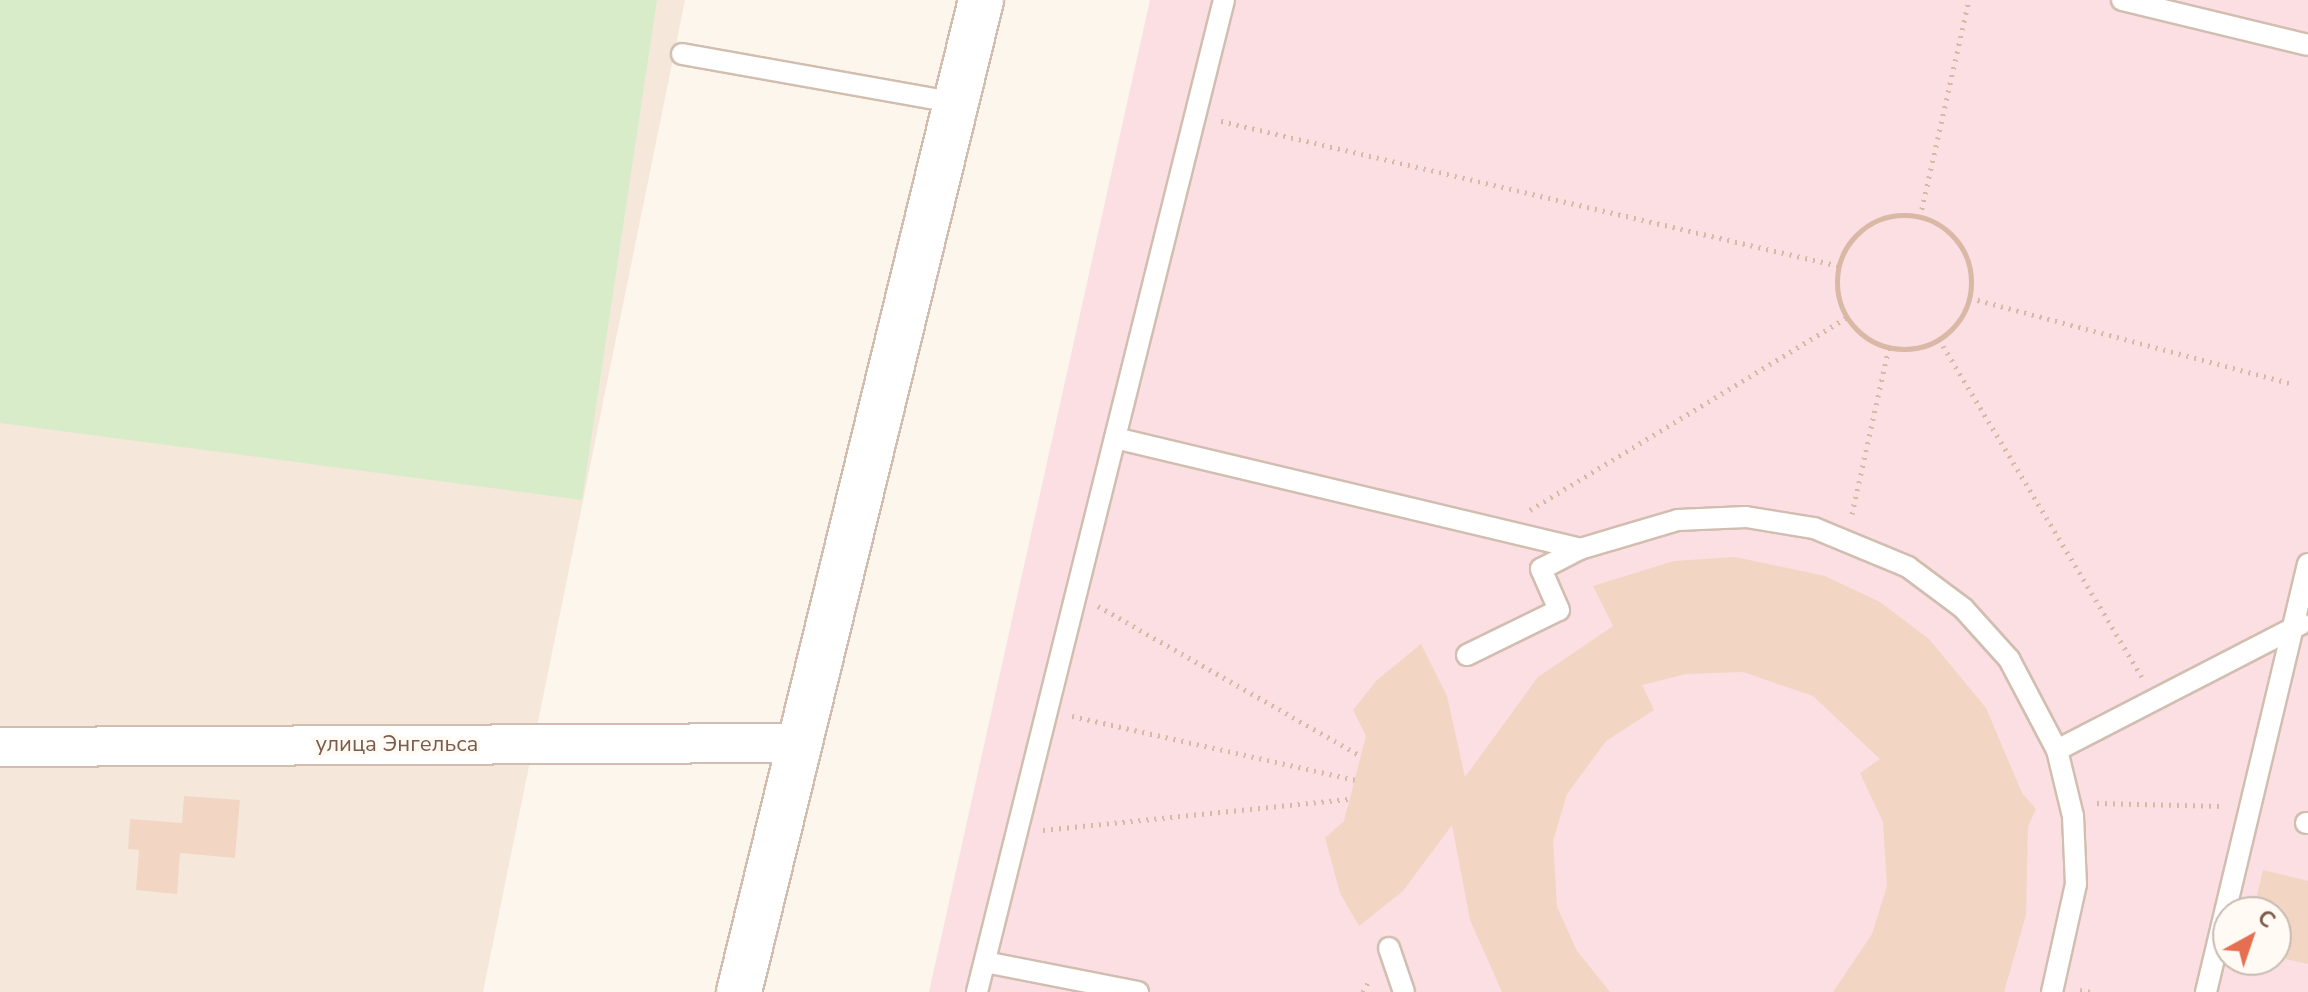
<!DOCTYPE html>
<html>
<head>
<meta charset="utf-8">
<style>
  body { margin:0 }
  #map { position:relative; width:2308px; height:992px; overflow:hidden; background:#fdf6ec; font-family:"Nunito Sans",sans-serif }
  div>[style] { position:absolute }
  .residential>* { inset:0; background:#f5e8da }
  .medical>* { inset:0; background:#fbdfe3 }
  .green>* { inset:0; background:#d8ecc9 }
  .building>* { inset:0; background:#f3d5c3 }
  .path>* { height:5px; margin-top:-2.5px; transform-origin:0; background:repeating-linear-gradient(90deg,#d9b8a5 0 2px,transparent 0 8px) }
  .path>.ring { margin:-2.5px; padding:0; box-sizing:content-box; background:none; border:5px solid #d9b8a5; border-radius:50% }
  .roads { filter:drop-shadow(2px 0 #d1beb0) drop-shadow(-2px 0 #d1beb0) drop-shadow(0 2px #d1beb0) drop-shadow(0 -2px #d1beb0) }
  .lane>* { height:20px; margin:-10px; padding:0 10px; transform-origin:10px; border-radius:10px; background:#fff }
  .street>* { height:38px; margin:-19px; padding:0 19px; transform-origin:19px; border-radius:19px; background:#fff }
  .secondary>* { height:44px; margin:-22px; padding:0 22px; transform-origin:22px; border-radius:22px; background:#fff }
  span { translate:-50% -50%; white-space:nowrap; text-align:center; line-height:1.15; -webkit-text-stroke:7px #fffaf3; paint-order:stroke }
  .street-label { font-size:22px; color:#7a5c4d }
  .north { position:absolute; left:2212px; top:896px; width:80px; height:80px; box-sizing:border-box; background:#fffaf3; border:2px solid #cabbb1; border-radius:50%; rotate:40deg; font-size:22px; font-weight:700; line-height:32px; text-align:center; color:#7a5c4d }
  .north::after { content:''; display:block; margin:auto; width:28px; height:36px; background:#e76f51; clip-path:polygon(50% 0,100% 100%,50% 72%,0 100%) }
</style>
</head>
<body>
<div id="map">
  <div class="residential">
    <div style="clip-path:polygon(0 0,685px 0,483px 992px,0 992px)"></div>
  </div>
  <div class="medical">
    <div style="clip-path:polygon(evenodd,1150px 0,2308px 0,2308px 992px,929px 992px,1150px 0,2228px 912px,2276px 912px,2276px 960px,2228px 960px,2228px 912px)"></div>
  </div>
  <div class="green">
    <div style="clip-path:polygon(0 0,657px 0,582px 500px,0 423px)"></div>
  </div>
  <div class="building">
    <div style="clip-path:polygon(1735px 557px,1825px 576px,1880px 602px,1929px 639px,1986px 708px,2022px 793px,2036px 809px,2028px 827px,2026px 915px,2004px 992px,1833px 992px,1872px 934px,1887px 886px,1883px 822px,1860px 773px,1880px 759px,1813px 696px,1743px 672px,1686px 674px,1642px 685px,1654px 710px,1606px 741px,1567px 794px,1553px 841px,1557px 907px,1577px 951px,1610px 992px,1502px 992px,1470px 920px,1452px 825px,1403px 891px,1359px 926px,1340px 893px,1325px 838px,1344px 821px,1366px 736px,1353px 710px,1377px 680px,1421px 644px,1447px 696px,1465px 777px,1538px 677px,1613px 626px,1593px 586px,1674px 561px)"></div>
    <div style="clip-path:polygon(184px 796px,240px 800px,235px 858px,180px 853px,177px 894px,136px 890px,139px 850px,128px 849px,130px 819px,182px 823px)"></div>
    <div style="clip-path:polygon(2263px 870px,2308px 881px,2308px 964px,2276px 957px,2276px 912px,2253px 912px)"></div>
  </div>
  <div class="path">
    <div style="left:1221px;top:121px;width:635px;rotate:13.2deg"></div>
    <div class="ring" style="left:1837px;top:215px;width:129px;height:129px"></div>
    <div style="left:1920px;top:217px;width:222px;rotate:-77.3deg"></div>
    <div style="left:1970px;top:298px;width:334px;rotate:14.9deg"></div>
    <div style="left:1939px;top:339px;width:396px;rotate:59deg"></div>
    <div style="left:1530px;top:510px;width:371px;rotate:-31.3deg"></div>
    <div style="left:1852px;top:514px;width:171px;rotate:-77.5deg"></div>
    <div style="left:1098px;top:606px;width:303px;rotate:29.7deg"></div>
    <div style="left:1072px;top:716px;width:290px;rotate:12.7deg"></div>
    <div style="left:2097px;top:803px;width:126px;rotate:1.4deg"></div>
    <div style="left:1043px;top:830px;width:309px;rotate:-5.8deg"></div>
    <div style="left:2080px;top:990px;width:11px;rotate:10deg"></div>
    <div style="left:1363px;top:992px;width:15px;rotate:-62deg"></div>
  </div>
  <div class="roads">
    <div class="lane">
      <div style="left:2122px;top:0;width:191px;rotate:13.6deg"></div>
      <div style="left:682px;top:54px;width:278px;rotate:10.1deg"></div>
      <div style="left:1115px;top:438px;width:478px;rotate:13.4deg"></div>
      <div style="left:1580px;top:549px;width:102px;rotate:-16.5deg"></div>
      <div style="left:1678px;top:520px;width:68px;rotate:-2.5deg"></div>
      <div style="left:1746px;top:517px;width:69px;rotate:9.2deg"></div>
      <div style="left:1814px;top:528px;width:102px;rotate:22.5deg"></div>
      <div style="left:1908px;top:567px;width:69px;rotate:36.7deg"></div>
      <div style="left:1963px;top:608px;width:69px;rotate:48deg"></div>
      <div style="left:2009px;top:659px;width:103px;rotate:62.2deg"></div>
      <div style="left:2057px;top:750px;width:68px;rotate:76.4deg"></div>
      <div style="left:2073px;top:816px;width:68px;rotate:87.5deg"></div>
      <div style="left:2076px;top:884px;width:111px;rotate:102.5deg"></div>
      <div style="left:1467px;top:655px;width:102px;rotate:-26.1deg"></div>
      <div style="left:1559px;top:610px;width:45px;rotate:-113.7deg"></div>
      <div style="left:1541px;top:569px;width:44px;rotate:-27.1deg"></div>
      <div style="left:2057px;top:750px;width:275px;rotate:-27.3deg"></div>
      <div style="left:2306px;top:823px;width:2px"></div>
      <div style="left:1389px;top:948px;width:46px;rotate:71.2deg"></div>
      <div style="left:985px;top:962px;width:156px;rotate:11.1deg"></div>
      <div style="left:977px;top:992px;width:1022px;rotate:-76.02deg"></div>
      <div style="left:2206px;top:992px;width:440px;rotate:-76.6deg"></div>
    </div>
    <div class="street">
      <div style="left:0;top:747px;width:795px;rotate:-0.29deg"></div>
    </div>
    <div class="secondary">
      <div style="left:739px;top:992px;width:1021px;rotate:-76.29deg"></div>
    </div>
  </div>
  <div class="street-label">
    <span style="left:397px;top:745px">улица Энгельса</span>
  </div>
  <div class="north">С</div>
</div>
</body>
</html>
